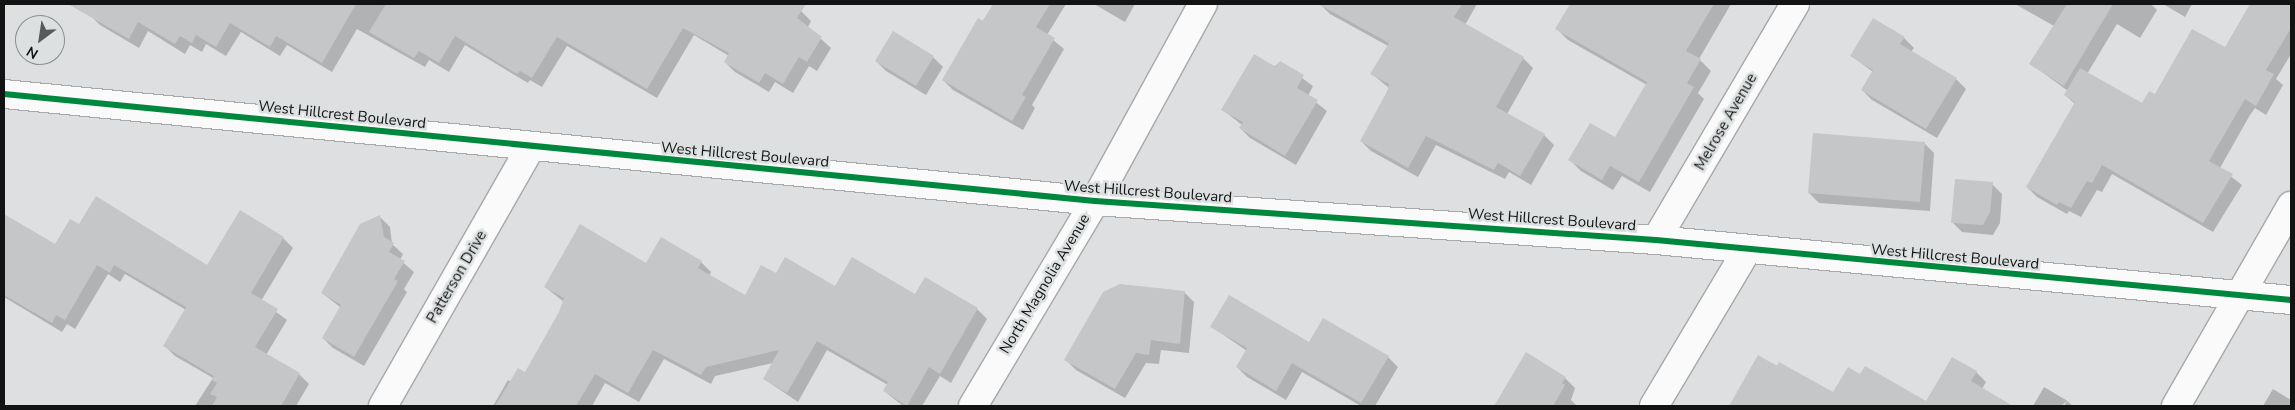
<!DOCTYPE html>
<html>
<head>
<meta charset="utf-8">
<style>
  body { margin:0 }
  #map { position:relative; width:2295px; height:410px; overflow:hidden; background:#dedfe0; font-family:"Nunito Sans",sans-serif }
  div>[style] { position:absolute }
  .shadow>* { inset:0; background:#0003 }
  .building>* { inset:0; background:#c5c6c7 }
  .roads { filter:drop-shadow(1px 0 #a7a8a9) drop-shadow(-1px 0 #a7a8a9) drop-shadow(0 1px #a7a8a9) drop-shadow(0 -1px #a7a8a9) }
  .minor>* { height:28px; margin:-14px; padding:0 14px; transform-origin:14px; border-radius:14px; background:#fafafa }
  .cycleway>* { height:6px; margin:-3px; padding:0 3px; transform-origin:3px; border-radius:3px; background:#00873e }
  span { translate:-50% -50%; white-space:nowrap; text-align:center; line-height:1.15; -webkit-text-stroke:5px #dde0e1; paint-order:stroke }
  .street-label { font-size:15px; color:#121313 }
  .frame { position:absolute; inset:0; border:5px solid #121313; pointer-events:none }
  .north { position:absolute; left:15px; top:15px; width:50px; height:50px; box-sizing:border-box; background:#dde0e1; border:1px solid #8c8e8f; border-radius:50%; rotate:211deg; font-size:14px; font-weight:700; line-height:20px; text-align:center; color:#121313 }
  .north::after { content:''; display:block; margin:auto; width:18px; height:22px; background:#595a5b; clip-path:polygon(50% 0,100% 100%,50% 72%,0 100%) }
</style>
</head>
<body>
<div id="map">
  <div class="shadow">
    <div style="clip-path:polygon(90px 4px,512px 4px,546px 24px,557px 4px,673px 4px,696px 19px,704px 4px,805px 4px,801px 11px,811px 21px,808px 27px,831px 48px,817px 71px,809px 66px,793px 93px,775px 82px,769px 92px,735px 72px,725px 62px,729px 56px,694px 35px,657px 98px,567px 46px,542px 87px,530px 80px,528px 83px,465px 45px,449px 72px,429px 60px,425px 67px,357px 29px,332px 72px,287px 45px,280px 56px,241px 32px,226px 56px,206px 44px,202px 52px,190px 45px,185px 54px,148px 31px,139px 48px,100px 25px,90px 15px,94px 8px)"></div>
    <div style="clip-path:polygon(994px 4px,1066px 4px,1047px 35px,1064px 49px,1032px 105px,1035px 108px,1023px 130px,953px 90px,943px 80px)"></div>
    <div style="clip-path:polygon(1094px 4px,1135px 4px,1125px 22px)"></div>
    <div style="clip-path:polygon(1320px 4px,1477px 4px,1465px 25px,1523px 58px,1533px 68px,1507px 114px,1544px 135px,1554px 145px,1531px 185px,1509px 172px,1505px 179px,1436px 145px,1418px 177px,1371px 151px,1361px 141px,1389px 88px,1372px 74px,1388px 46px,1330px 14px)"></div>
    <div style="clip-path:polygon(1571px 4px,1731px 4px,1699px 59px,1711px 71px,1698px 93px,1704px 99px,1650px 192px,1622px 176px,1613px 190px,1581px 171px,1570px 160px,1615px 139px,1647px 85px,1568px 40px,1557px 29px)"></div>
    <div style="clip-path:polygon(2015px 4px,2151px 4px,2157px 10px,2140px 38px,2117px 24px,2087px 74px,2143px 105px,2225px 49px,2252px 4px,2291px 4px,2291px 54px,2276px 79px,2283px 85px,2266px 115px,2255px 108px,2250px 115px,2220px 168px,2242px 185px,2213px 232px,2112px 174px,2102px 192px,2097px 190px,2081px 217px,2069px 211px,2067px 214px,2037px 197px,2027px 187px,2075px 104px,2065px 95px,2068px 91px,2031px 64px,2054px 26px)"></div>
    <div style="clip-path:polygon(2163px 4px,2192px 4px,2185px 17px)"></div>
    <div style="clip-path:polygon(1904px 38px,1914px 48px,1911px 52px,1956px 79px,1966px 89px,1937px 138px,1872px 100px,1862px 90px,1873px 72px,1852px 56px)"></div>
    <div style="clip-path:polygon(933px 57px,943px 67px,926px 95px,886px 71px,876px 61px)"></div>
    <div style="clip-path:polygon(1280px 62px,1313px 86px,1308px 96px,1327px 111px,1296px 165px,1250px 138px,1240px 128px,1242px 125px,1223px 110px)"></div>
    <div style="clip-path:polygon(1924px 143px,1934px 153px,1930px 211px,1819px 203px,1809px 193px)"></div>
    <div style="clip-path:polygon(1992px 184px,2002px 194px,2000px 223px,1993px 235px,1962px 232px,1952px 222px)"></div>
    <div style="clip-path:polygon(4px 216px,56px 245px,80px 226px,208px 266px,283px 238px,293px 248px,261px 301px,287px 320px,266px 355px,299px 374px,309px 384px,296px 406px,195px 406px,213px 378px,175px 356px,165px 346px,186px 310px,125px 274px,120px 282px,108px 274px,75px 329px,67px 324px,62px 332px,4px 297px)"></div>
    <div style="clip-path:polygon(380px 217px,390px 227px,392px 244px,403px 254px,400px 260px,414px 272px,404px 289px,407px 292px,364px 366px,333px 348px,323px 338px,340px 307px,322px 293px)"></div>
    <div style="clip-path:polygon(701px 262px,711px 272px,709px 276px,745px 297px,776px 275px,836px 288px,915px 296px,925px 279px,977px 309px,987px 319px,951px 383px,940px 376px,922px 406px,903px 406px,884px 391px,888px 385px,827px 350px,798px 402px,764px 379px,773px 363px,715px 376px,711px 384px,664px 359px,639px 402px,605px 383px,592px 406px,493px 406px,508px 380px,511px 382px,525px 374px,560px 312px,564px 302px,545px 287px,647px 265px)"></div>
    <div style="clip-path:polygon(1184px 292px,1194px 302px,1189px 353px,1161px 350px,1159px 364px,1146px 363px,1125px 398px,1076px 370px,1066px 360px)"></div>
    <div style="clip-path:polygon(1212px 327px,1388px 357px,1398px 367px,1375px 406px,1361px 406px,1302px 372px,1286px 400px,1247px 377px,1237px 367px,1247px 351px)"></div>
    <div style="clip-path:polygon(1526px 354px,1565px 378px,1575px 388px,1571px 400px,1577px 406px,1495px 406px)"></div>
    <div style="clip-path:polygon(1759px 357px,1834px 394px,1927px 403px,1976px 372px,1986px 382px,1982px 389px,2010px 406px,1730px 406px)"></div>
    <div style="clip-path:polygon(2044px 387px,2066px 400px,2073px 406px,2064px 406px,2067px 401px,2061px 406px,2033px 406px)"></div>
    <div style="clip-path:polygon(2273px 389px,2291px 400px,2291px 406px,2263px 406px)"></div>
  </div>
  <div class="building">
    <div style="clip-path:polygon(68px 4px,356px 4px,322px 63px,276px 36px,270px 47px,230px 23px,216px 47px,196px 35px,192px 43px,180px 36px,175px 44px,138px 22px,129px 39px)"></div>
    <div style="clip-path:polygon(386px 4px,806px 4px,797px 18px,822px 37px,807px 62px,799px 57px,783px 84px,765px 73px,759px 83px,724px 62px,729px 53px,683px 28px,647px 89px,557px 37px,532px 78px,520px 71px,517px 74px,455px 36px,439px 63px,419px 51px,414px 58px,369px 32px)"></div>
    <div style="clip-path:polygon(993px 4px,1050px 4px,1036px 27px,1055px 38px,1022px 95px,1026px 97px,1012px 121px,942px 80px,978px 18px,983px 21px)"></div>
    <div style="clip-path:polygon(1318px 4px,1462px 4px,1454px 17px,1524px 57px,1496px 107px,1545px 134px,1520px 176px,1498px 163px,1494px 170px,1426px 136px,1408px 168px,1360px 141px,1387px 92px,1389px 84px,1370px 74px,1389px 43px)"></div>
    <div style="clip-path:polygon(1570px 4px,1714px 4px,1686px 51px,1701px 59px,1687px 83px,1694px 87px,1639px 182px,1610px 166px,1602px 180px,1568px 160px,1590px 123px,1615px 137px,1647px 82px,1555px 29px)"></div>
    <div style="clip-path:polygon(2067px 4px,2113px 4px,2064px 86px,2029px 64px)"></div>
    <div style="clip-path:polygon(2250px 4px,2291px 4px,2291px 28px,2266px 70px,2274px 74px,2256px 106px,2245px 99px,2209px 161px,2233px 174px,2203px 223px,2102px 165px,2092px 183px,2087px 181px,2071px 208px,2059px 202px,2057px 205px,2026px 187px,2075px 102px,2064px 95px,2080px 68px,2142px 103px,2149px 91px,2155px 94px,2192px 29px,2225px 47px)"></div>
    <div style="clip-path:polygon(1873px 18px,1905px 37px,1900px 44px,1957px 78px,1926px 129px,1861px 90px,1873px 70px,1850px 56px)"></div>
    <div style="clip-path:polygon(893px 31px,934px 56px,916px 86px,875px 61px)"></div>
    <div style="clip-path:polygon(1254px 54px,1276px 67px,1280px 61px,1304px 75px,1297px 88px,1318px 100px,1285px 156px,1239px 128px,1243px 122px,1221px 110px)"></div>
    <div style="clip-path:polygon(1813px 133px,1925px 142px,1920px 202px,1808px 193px)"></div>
    <div style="clip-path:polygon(1955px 179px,1993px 182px,1990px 212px,1983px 225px,1951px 223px)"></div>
    <div style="clip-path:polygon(96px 196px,207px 265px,240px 210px,284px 237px,251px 293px,278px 309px,255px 347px,300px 373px,281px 406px,212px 406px,217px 397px,210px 394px,217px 383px,212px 380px,214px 376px,163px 346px,186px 307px,114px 265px,110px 273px,97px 265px,65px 320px,56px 315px,52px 323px,4px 295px,4px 214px,55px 244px,70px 219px,79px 224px)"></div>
    <div style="clip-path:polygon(380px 215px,384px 237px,394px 243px,389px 252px,405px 261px,394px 279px,398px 281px,354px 357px,322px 338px,341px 305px,321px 293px,360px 224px)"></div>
    <div style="clip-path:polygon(580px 224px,646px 263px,661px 237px,702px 261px,698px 268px,745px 295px,761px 265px,776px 273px,785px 257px,835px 286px,852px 257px,915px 294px,925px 277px,978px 308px,940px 374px,929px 367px,907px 406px,883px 391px,888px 382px,817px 341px,787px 393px,763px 379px,779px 350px,706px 367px,701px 375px,653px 350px,628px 393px,595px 374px,576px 406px,495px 406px,518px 368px,525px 372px,559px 312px,564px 298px,544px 287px)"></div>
    <div style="clip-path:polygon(1120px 284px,1185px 291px,1180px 344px,1151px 340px,1149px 355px,1136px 353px,1115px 389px,1064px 360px,1103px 292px)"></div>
    <div style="clip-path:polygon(1229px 295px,1309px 342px,1323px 318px,1389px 356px,1361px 403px,1292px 363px,1276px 391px,1236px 367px,1247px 348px,1210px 327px)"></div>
    <div style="clip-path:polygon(1526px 352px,1566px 377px,1562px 383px,1565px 385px,1553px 406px,1494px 406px)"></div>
    <div style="clip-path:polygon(1758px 355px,1777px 366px,1779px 362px,1833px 392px,1848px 367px,1860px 374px,1865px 366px,1926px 401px,1952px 357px,1977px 371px,1971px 381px,2013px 406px,1729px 406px)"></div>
  </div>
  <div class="roads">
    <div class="minor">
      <div style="left:4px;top:94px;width:1096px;rotate:5.6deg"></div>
      <div style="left:1095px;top:201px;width:562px;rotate:3.98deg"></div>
      <div style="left:1656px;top:240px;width:638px;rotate:5.4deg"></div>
      <div style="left:1656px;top:240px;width:274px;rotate:-59.5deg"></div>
      <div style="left:383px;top:406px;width:298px;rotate:-60.3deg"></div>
      <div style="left:973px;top:406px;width:239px;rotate:-59.2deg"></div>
      <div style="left:1095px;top:201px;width:225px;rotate:-61.3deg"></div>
      <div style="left:1654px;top:406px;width:182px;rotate:-59.2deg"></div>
      <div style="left:2176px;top:406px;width:231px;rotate:-60.1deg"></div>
    </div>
  </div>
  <div class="cycleway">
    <div style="left:4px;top:94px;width:1096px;rotate:5.6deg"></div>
    <div style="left:1095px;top:201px;width:562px;rotate:3.98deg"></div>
    <div style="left:1656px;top:240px;width:638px;rotate:5.4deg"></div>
  </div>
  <div class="street-label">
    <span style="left:342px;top:115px;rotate:6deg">West Hillcrest Boulevard</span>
    <span style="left:1726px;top:122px;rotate:-60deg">Melrose Avenue</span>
    <span style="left:745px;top:155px;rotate:5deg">West Hillcrest Boulevard</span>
    <span style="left:1148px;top:192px;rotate:4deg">West Hillcrest Boulevard</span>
    <span style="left:1552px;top:220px;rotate:4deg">West Hillcrest Boulevard</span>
    <span style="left:1955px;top:257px;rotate:5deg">West Hillcrest Boulevard</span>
    <span style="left:457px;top:277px;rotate:-60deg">Patterson Drive</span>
    <span style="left:1045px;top:284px;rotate:-59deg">North Magnolia Avenue</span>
  </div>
  <div class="frame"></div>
  <div class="north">N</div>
</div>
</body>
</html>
